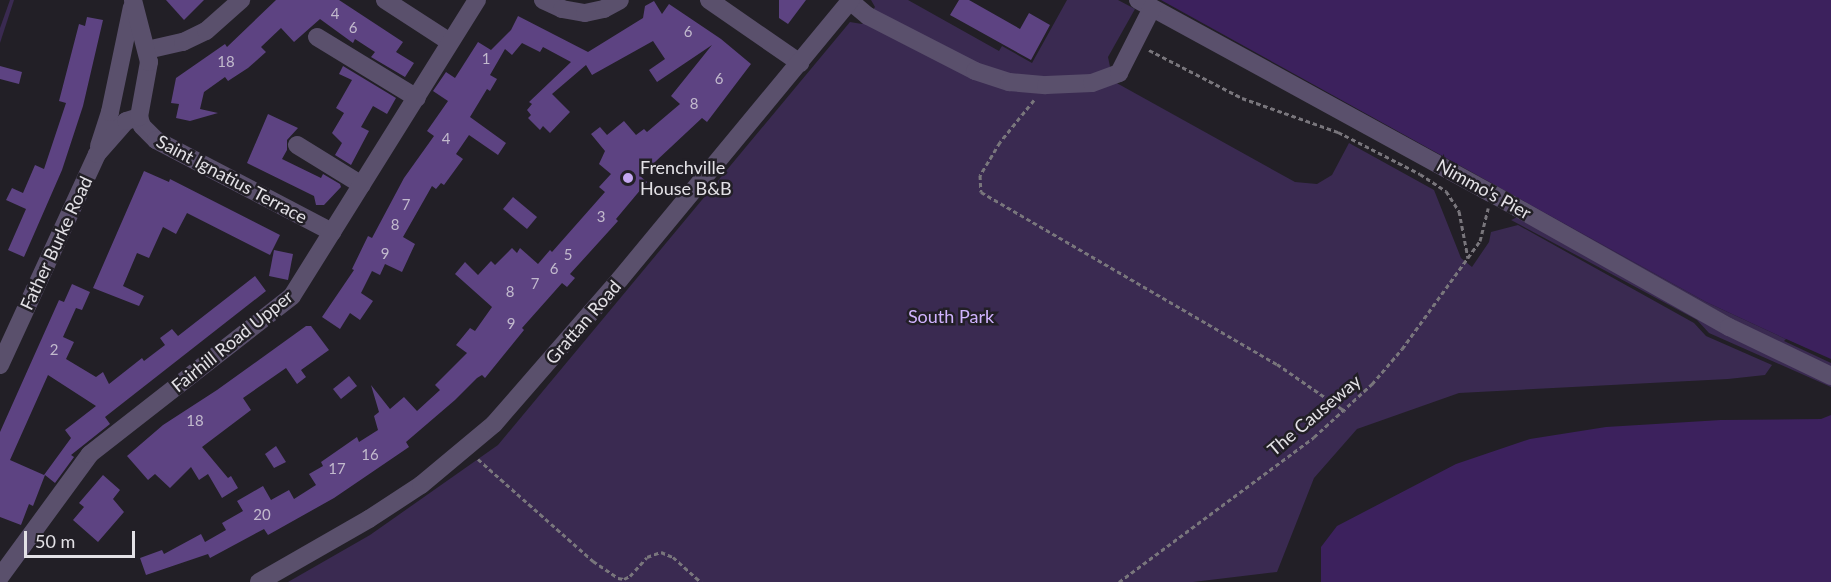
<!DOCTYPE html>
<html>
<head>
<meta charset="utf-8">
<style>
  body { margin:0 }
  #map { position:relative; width:1831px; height:582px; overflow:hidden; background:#221f26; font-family:Lato,sans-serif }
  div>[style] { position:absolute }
  .green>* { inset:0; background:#3a2a51 }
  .water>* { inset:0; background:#3c215d }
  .pier>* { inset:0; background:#221f26 }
  .building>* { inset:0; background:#5d4382 }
  .path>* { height:3px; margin-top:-1.5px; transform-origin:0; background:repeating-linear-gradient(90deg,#79767c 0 4.5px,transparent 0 7.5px) }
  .minor>* { height:18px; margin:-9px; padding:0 9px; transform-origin:9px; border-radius:9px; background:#5a506c }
  .dots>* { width:16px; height:16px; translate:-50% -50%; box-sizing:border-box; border:3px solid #221f26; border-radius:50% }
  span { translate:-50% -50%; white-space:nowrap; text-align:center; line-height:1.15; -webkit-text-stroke:5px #221f26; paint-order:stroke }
  .number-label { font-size:15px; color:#c2bacd }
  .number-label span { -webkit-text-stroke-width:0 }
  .poi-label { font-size:18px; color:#e3e1e6 }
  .left { translate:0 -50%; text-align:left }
  .street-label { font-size:18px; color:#e3e1e6 }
  .park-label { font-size:18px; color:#d0b3fe }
  .scale { position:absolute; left:24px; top:531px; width:111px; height:27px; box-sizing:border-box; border:3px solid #e3e1e6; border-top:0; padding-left:8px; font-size:18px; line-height:21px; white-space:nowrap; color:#e3e1e6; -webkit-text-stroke:4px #221f26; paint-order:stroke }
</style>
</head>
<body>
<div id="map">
  <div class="green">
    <div style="clip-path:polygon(10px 0,14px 0,0 43px,0 28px)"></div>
    <div style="clip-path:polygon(871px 0,908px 0,999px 51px,1002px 46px,1032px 63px,1067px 0,1118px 0,1135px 9px,1108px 57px,1113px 81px,1295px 182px,1317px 184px,1332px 175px,1349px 143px,1434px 190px,1461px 258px,1472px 267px,1489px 242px,1491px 232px,1518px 225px,1694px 323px,1706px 336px,1772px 365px,1765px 375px,1728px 379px,1459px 393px,1357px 429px,1314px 478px,1277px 572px,1193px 582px,288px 582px,370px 535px,498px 445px,850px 22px,862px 24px,875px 7px)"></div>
    <div style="clip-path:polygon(1513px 195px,1706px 302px,1831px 360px,1831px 373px,1518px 201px)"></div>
    <div style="clip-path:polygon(1522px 215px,1831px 380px,1831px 387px,1709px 333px,1697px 320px,1511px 220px)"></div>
  </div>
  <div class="water">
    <div style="clip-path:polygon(1161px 0,1831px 0,1831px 360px,1706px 302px)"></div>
    <div style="clip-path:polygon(1831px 415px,1831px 582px,1321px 582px,1321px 547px,1337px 526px,1456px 464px,1530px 439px,1606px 427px,1721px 420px,1821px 419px)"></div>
  </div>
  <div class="pier">
    <div style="clip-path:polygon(1786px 339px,1831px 359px,1831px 363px,1784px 341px)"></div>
  </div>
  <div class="building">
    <div style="clip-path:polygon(166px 0,204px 0,184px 20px)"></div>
    <div style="clip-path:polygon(276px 0,339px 0,403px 42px,396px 52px,414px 63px,405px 77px,371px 57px,375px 52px,355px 39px,353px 43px,320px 19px,294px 42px,281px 28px,261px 47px,266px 52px,248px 68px,228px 81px,225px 77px,204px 92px,200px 109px,218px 113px,190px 121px,176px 118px,179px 104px,171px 103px,176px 78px,225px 44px,227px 47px)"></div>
    <div style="clip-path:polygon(779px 0,806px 0,788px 24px,779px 18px)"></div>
    <div style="clip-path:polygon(959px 0,969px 0,1020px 29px,1029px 13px,1050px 25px,1031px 60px,950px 15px)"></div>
    <div style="clip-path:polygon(654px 1px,662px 14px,669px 4px,721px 39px,751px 64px,707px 122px,702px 118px,640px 176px,647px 182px,616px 219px,618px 221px,570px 274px,575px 278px,567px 287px,562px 283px,522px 328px,524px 330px,485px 378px,482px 375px,477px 378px,455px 400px,406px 442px,409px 447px,334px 498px,268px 535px,264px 529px,210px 558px,208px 554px,146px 575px,140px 558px,162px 550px,164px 554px,201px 534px,205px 542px,226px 530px,222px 523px,243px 511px,237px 501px,263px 486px,271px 500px,289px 490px,294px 499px,316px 485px,309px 474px,323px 466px,321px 462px,357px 437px,359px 442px,378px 430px,374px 416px,379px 412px,371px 385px,390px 409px,404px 397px,417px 411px,440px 390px,435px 385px,467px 353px,456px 345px,470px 328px,475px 331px,492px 307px,455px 274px,465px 262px,478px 275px,491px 261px,495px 265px,512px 248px,517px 253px,520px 248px,538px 264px,550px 250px,552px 252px,605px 192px,599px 187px,611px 174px,599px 164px,605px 151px,591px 134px,600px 127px,607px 135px,624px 121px,636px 135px,644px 129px,647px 132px,680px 104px,671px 96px,712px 45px,657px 82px,649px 70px,665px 59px,653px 41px,592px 75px,586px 65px,552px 94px,570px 112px,550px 133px,543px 126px,540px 130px,528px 118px,531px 115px,527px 110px,532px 104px,529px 102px,571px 62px,543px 47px,540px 52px,522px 43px,512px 55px,505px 49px,490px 75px,497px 79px,490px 91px,487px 89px,470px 117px,506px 143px,498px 155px,469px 135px,456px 154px,463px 159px,444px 185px,441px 183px,436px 189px,432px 186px,403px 237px,415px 244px,402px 272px,385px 264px,380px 275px,372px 271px,361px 293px,373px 301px,360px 320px,350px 313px,340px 329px,322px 317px,354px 270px,352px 269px,368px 236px,372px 238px,404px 178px,434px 136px,427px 131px,448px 101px,433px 91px,446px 72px,455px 78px,478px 42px,491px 50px,511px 30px,518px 16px,588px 52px,643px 18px,645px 6px)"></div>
    <div style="clip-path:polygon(87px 17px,103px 20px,83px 106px,62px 170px,24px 257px,8px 250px,26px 209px,6px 200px,12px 188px,23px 193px,35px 165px,44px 169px,66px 103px,59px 101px,79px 24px,85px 26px)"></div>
    <div style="clip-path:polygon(0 66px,22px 72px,19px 84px,0 79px)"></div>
    <div style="clip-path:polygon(343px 66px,396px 98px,387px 114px,373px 106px,361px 127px,369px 131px,351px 165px,335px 155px,342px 143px,332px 133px,344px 113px,336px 108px,352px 80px,339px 74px)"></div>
    <div style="clip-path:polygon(268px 114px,298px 128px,287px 140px,287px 150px,282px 159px,321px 178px,323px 174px,340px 184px,341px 187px,324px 205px,316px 205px,314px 196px,247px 163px)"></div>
    <div style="clip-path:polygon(144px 171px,169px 182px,170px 179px,280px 235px,270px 255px,187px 213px,176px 234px,163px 227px,149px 258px,137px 253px,123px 286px,144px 296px,139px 306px,93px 288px)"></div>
    <div style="clip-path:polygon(513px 197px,537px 217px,527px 229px,503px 209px)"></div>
    <div style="clip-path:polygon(274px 250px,293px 254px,288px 280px,269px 276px)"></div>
    <div style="clip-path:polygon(evenodd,255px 276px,266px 291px,105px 417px,110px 424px,71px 455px,74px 457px,55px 483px,45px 475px,33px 506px,29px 504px,21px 525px,0 517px,0 432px,59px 300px,64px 302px,72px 284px,90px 292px,82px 310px,76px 308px,63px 337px,74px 342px,66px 359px,96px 377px,103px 372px,109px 384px,142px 358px,144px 361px,165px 345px,160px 338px,172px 329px,178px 336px,255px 276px,48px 375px,96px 406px,65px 430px,71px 438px,44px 475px,10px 460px,48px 375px)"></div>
    <div style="clip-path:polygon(306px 326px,311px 326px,329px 350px,301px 370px,306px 377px,297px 384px,286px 368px,243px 398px,251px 410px,202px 447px,228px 478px,231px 476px,238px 488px,222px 498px,208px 474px,199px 480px,191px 467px,170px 488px,155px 474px,148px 480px,127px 456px,163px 425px,217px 390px)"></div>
    <div style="clip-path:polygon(349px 376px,357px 386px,341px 399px,333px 389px)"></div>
    <div style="clip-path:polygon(276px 446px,286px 462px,274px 468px,265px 454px)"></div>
    <div style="clip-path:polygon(103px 475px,120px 490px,113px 499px,124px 512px,98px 542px,73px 520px,84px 507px,79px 503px)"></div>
  </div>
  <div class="path">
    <div style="left:1149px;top:50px;width:105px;rotate:27.3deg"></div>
    <div style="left:1242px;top:98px;width:102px;rotate:19.5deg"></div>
    <div style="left:1338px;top:132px;width:92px;rotate:27.1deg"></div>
    <div style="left:1420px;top:174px;width:31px;rotate:33deg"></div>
    <div style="left:1446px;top:191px;width:24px;rotate:57deg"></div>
    <div style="left:1459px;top:211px;width:48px;rotate:79.2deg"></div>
    <div style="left:1034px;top:100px;width:54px;rotate:129deg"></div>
    <div style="left:1000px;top:142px;width:39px;rotate:121deg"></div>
    <div style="left:980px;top:175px;width:17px;rotate:87deg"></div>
    <div style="left:981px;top:192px;width:342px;rotate:30.2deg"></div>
    <div style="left:1277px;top:364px;width:83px;rotate:34.7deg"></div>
    <div style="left:478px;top:459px;width:154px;rotate:41.6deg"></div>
    <div style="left:593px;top:561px;width:30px;rotate:34deg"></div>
    <div style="left:618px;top:578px;width:6px;rotate:9deg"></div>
    <div style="left:624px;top:579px;width:7px;rotate:-27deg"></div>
    <div style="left:630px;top:576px;width:25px;rotate:-48deg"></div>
    <div style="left:647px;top:557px;width:15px;rotate:-20deg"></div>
    <div style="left:661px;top:552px;width:13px;rotate:23deg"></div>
    <div style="left:673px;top:557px;width:38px;rotate:42deg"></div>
    <div style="left:1119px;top:582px;width:243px;rotate:-36.6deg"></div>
    <div style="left:1314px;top:437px;width:79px;rotate:-42.4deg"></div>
    <div style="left:1372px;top:384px;width:46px;rotate:-49.4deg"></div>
    <div style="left:1402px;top:349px;width:133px;rotate:-54.2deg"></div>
    <div style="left:1480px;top:241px;width:34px;rotate:-76deg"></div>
  </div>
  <div class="minor">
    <div style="left:385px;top:0;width:77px;rotate:32.9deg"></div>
    <div style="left:543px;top:0;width:21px;rotate:25deg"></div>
    <div style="left:562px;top:9px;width:23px;rotate:10deg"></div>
    <div style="left:585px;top:13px;width:19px;rotate:-12deg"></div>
    <div style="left:604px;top:9px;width:18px;rotate:-29deg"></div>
    <div style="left:709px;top:0;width:111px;rotate:34.7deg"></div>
    <div style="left:1138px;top:0;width:402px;rotate:28.7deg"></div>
    <div style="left:1491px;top:193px;width:273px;rotate:29.4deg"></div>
    <div style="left:1729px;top:327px;width:113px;rotate:25.7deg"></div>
    <div style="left:850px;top:1px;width:23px;rotate:40deg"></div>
    <div style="left:868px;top:16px;width:120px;rotate:27.2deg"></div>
    <div style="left:975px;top:71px;width:36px;rotate:18deg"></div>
    <div style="left:1009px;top:82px;width:37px;rotate:5deg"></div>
    <div style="left:1046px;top:85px;width:46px;rotate:-2.5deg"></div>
    <div style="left:1092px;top:83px;width:29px;rotate:-20deg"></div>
    <div style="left:1119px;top:73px;width:73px;rotate:-63.1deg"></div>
    <div style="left:317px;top:37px;width:117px;rotate:31.4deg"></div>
    <div style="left:147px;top:50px;width:37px;rotate:-13deg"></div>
    <div style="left:183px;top:42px;width:25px;rotate:-26deg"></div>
    <div style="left:206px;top:31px;width:47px;rotate:-41.5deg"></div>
    <div style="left:139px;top:117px;width:9px;rotate:72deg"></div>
    <div style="left:142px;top:126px;width:20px;rotate:45deg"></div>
    <div style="left:156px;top:140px;width:199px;rotate:27.6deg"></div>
    <div style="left:297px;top:145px;width:76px;rotate:31.6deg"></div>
    <div style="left:99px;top:146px;width:36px;rotate:-72deg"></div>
    <div style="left:110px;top:112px;width:107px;rotate:-78.2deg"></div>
    <div style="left:0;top:365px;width:232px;rotate:-65.3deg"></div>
    <div style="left:97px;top:154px;width:44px;rotate:-48.7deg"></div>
    <div style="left:126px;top:121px;width:14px;rotate:-17deg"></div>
    <div style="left:139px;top:117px;width:56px;rotate:-79.7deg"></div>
    <div style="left:149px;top:62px;width:64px;rotate:-104.5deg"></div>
    <div style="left:0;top:577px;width:152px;rotate:-53.8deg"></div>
    <div style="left:90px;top:454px;width:256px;rotate:-38deg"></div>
    <div style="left:292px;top:296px;width:349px;rotate:-58deg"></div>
    <div style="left:259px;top:582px;width:127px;rotate:-29.8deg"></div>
    <div style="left:369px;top:519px;width:62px;rotate:-33.2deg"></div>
    <div style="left:421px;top:485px;width:95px;rotate:-39.9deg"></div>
    <div style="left:494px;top:424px;width:192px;rotate:-49deg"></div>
    <div style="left:620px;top:279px;width:362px;rotate:-50.4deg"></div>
  </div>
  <div class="dots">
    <div style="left:628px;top:178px;background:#c4a7f1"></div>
  </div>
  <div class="number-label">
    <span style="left:335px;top:14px">4</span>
    <span style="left:353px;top:28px">6</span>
    <span style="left:688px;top:32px">6</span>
    <span style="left:486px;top:59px">1</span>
    <span style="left:226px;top:62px">18</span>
    <span style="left:719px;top:79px">6</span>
    <span style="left:694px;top:104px">8</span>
    <span style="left:446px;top:139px">4</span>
    <span style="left:406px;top:205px">7</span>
    <span style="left:601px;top:217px">3</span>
    <span style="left:395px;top:225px">8</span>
    <span style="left:385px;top:254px">9</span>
    <span style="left:568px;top:255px">5</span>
    <span style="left:554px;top:269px">6</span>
    <span style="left:535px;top:284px">7</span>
    <span style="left:510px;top:292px">8</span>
    <span style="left:511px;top:324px">9</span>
    <span style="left:54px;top:350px">2</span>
    <span style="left:195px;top:421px">18</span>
    <span style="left:370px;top:455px">16</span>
    <span style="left:337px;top:469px">17</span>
    <span style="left:262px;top:515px">20</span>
  </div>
  <div class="poi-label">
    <span class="left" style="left:640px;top:178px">Frenchville<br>House B&amp;B</span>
  </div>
  <div class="street-label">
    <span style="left:232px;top:179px;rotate:28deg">Saint Ignatius Terrace</span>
    <span style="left:1484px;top:189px;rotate:29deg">Nimmo's Pier</span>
    <span style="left:56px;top:243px;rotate:-65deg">Father Burke Road</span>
    <span style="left:583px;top:322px;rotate:-49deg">Grattan Road</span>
    <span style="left:232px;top:341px;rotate:-39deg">Fairhill Road Upper</span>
    <span style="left:1314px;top:415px;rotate:-40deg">The Causeway</span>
  </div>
  <div class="park-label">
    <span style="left:951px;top:316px">South Park</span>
  </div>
  <div class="scale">50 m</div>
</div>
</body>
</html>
